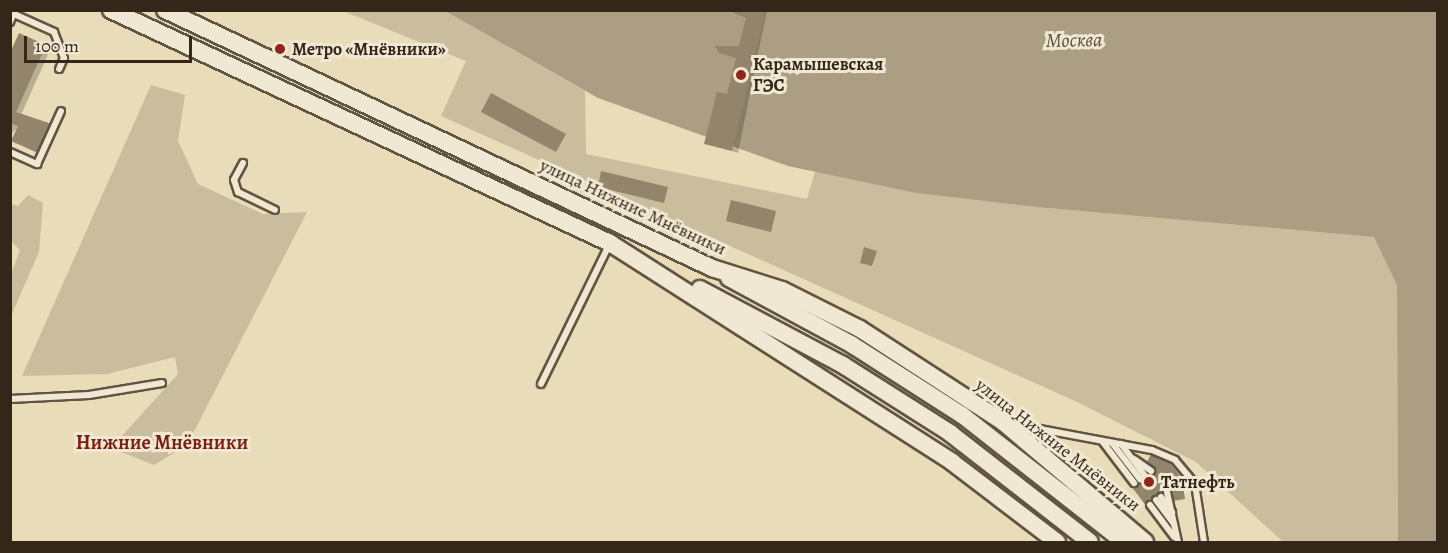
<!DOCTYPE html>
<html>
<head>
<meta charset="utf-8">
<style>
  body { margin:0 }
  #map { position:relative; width:1448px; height:553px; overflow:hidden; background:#e8dcb9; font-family:Alegreya,serif }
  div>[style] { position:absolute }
  .green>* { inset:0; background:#c9bd9e }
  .water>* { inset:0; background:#ab9e83 }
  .shadow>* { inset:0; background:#0003 }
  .building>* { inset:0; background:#92856c }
  .roads { filter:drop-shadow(2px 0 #615441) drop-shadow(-2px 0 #615441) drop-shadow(0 2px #615441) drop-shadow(0 -2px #615441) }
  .lane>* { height:6px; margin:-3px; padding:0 3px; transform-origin:3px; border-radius:3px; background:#f0e8d2 }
  .secondary>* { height:16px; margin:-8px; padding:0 8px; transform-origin:8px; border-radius:8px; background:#f0e8d2 }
  .dots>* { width:16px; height:16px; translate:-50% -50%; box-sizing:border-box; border:3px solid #f0e8d2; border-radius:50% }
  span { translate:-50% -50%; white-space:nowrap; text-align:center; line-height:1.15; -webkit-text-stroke:6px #f0e8d2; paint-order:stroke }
  .poi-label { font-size:18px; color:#342619; font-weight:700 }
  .left { translate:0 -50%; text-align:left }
  .street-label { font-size:18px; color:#342619 }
  .water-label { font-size:20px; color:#584a39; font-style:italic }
  .neighbourhood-label { font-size:20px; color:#7a1f14; font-weight:700 }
  .frame { position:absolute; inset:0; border:12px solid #342619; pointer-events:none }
  .scale { position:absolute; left:24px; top:36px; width:168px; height:27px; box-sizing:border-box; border:3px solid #342619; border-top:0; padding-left:8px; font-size:18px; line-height:21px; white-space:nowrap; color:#342619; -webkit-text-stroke:4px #f0e8d2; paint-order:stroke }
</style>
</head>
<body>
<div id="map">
  <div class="green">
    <div style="clip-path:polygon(343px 11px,445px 11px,585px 91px,586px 154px,807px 199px,815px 171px,916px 193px,1036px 207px,1375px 237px,1397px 285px,1398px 542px,1283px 542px,1196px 462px,1075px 401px,441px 116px,466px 61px)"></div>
    <div style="clip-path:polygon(151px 85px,185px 95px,178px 141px,198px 184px,263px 214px,307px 212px,187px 445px,154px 465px,111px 448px,178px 374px,175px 357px,107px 374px,22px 376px)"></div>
    <div style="clip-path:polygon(28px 195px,43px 203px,39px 252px,11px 316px,11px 274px,20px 250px,11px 241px,11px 204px,18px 206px)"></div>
  </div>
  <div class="water">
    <div style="clip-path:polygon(445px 11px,1437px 11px,1437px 542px,1398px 542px,1397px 285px,1374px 237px,1036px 207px,916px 193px,788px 166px,598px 98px)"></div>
  </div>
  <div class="shadow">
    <div style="clip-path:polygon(734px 10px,767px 10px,738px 153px,706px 143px,734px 98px,748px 17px)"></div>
    <div style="clip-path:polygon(20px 35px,50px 50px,21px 115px,51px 125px,44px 154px,18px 143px,20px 126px,10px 135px,10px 56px)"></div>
  </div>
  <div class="building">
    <div style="clip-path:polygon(727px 10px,766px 10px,732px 151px,704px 144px,717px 92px,727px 94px,736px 58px,719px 53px,715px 46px,739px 46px,746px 18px)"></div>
    <div style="clip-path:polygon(19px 33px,46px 45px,16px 112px,52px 124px,38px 153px,11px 141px,18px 126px,10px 123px,10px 53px)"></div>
    <div style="clip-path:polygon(491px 93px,566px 134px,556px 152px,481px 112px)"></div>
    <div style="clip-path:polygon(601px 171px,668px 187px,664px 203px,598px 187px)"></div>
    <div style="clip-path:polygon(731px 200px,776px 211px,771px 232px,726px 221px)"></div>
    <div style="clip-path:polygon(864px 247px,877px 251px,872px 266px,860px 263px)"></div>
    <div style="clip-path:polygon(1151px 454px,1169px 462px,1182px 478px,1185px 499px,1173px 501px,1171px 489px,1147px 507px,1131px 486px,1155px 468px,1146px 464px)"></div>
  </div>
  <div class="roads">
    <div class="lane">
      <div style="left:14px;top:14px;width:44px;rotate:24.2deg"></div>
      <div style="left:54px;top:32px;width:28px;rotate:69deg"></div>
      <div style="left:64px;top:58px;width:12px;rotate:114deg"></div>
      <div style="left:10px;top:22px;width:12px;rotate:-66deg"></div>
      <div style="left:10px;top:152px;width:30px;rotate:24deg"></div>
      <div style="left:37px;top:164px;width:58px;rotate:-65.6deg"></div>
      <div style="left:243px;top:163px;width:19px;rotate:118deg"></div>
      <div style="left:234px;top:180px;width:13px;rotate:72deg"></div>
      <div style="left:238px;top:192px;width:41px;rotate:25.9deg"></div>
      <div style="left:541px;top:384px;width:155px;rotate:-63.9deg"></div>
      <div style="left:10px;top:399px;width:79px;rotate:-2.9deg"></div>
      <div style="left:89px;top:395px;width:74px;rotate:-9.3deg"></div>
      <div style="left:1013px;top:424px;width:141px;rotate:10.6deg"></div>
      <div style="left:1152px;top:450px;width:25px;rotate:23deg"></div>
      <div style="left:1175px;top:460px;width:31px;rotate:50deg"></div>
      <div style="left:1195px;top:484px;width:59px;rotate:81.2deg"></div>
      <div style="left:1102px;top:441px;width:53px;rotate:52.7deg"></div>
      <div style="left:1112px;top:443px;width:46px;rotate:52.1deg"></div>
      <div style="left:1121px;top:444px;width:40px;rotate:53deg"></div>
      <div style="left:1134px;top:459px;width:21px;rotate:35deg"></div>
      <div style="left:1167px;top:492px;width:51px;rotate:77.6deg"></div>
      <div style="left:1161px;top:497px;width:19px;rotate:54deg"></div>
      <div style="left:1156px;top:500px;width:30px;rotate:53deg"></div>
      <div style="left:1150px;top:505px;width:40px;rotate:53deg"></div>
    </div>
    <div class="secondary">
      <div style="left:111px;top:10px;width:551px;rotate:25.03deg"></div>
      <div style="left:610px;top:243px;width:406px;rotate:32.6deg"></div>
      <div style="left:952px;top:462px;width:132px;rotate:37.3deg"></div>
      <div style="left:165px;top:10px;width:605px;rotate:25.25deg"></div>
      <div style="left:712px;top:268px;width:73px;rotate:17.4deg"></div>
      <div style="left:782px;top:290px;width:87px;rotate:26.6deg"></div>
      <div style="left:860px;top:329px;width:171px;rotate:33deg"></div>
      <div style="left:1003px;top:422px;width:186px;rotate:40.2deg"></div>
      <div style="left:729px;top:278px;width:139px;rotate:28.4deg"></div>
      <div style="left:851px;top:344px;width:132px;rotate:32.6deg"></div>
      <div style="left:962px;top:415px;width:206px;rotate:38.1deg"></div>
      <div style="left:700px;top:289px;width:162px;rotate:28deg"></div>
      <div style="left:843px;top:365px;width:127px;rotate:32.4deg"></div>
      <div style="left:950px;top:433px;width:177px;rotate:37.9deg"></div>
    </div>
  </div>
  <div class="dots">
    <div style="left:280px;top:49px;background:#8f2418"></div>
    <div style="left:741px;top:75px;background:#8f2418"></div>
    <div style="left:1149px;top:482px;background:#8f2418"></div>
  </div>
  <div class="poi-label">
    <span class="left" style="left:292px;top:49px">Метро «Мнёвники»</span>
    <span class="left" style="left:753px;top:75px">Карамышевская<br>ГЭС</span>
    <span class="left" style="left:1161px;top:482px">Татнефть</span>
  </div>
  <div class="street-label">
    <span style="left:633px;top:207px;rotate:25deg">улица Нижние Мнёвники</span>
    <span style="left:1058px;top:445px;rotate:38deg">улица Нижние Мнёвники</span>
  </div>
  <div class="water-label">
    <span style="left:1074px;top:40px;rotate:-1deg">Москва</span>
  </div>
  <div class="neighbourhood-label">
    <span style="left:162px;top:442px">Нижние Мнёвники</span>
  </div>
  <div class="frame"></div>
  <div class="scale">100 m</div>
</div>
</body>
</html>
